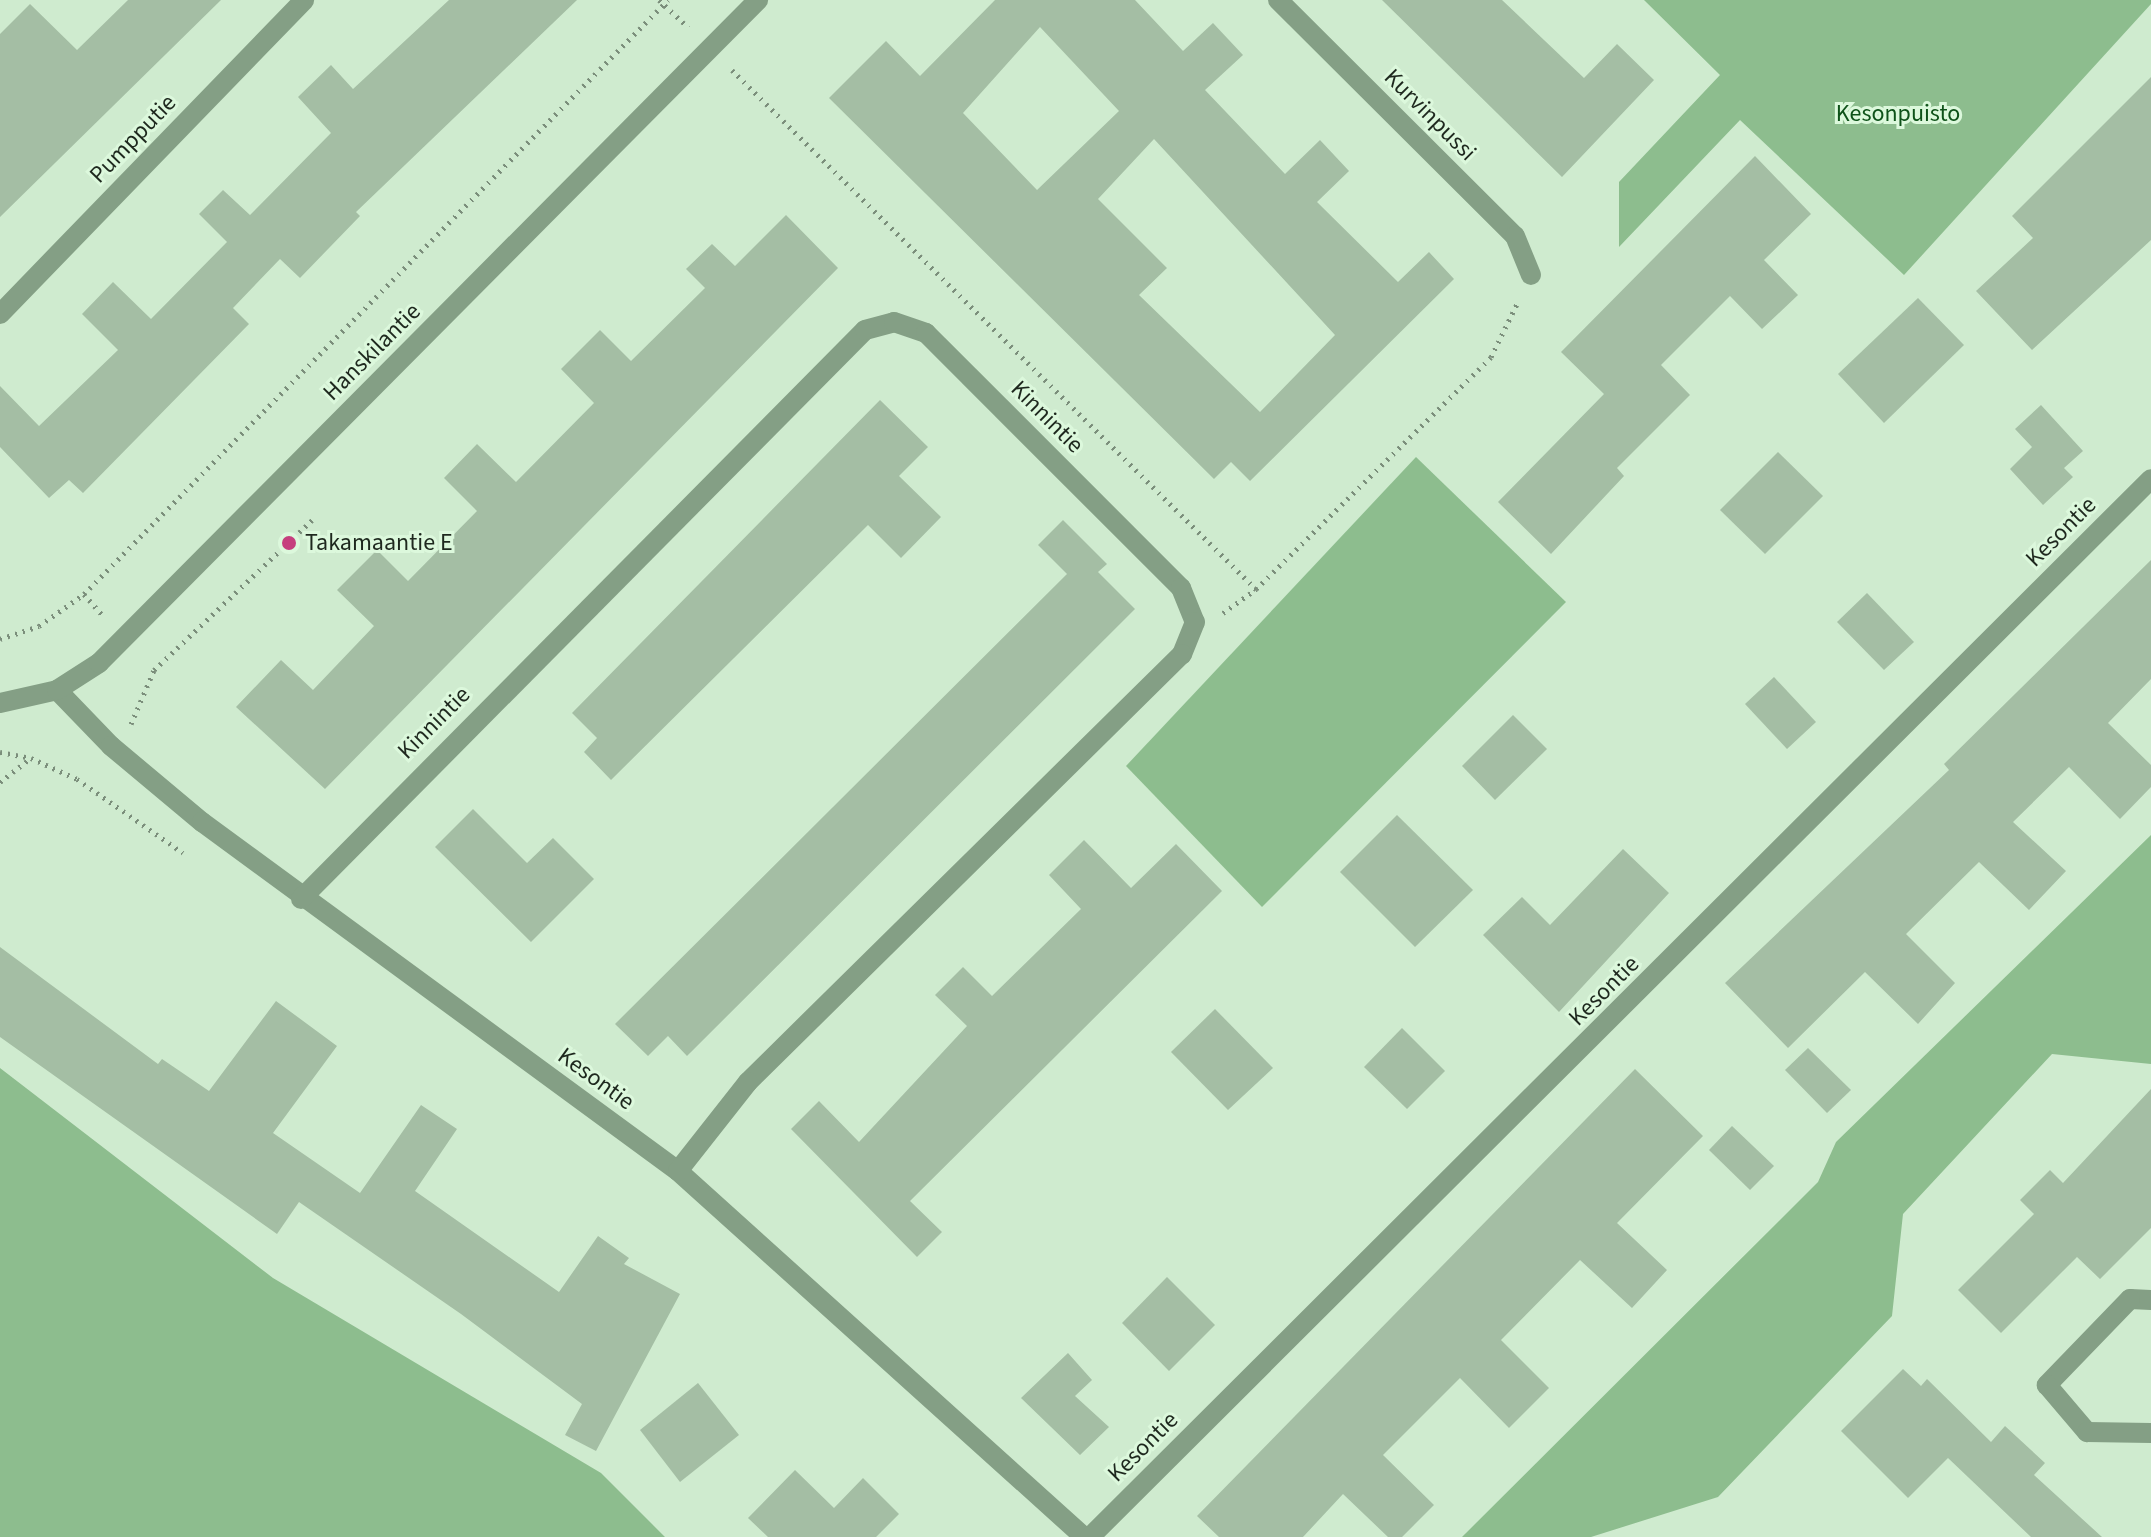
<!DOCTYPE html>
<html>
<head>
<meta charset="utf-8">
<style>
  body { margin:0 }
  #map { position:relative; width:2151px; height:1537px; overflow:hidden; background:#cfebcf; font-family:"Source Sans 3",sans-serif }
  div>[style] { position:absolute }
  .green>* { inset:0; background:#8dbd8e }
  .building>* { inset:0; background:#a4bea4 }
  .path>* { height:5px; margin-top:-2.5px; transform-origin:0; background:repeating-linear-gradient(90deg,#7b8e7b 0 2px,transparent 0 8px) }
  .minor>* { height:20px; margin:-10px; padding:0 10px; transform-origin:10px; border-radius:10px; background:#849f85 }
  .tertiary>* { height:20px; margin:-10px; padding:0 10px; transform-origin:10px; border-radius:10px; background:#849f85 }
  .dots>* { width:22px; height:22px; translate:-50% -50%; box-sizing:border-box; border:4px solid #dcf8dc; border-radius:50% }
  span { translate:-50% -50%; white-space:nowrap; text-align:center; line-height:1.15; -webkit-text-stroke:6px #dcf8dc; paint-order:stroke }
  .park-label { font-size:24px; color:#0e5219 }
  .street-label { font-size:24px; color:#1e281e }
  .poi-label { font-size:24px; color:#1e281e }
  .left { translate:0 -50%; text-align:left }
</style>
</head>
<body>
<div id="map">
  <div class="green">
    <div style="clip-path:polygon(1644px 0,2151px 0,2151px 4px,1904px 275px,1740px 120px,1619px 247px,1619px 182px,1720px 75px)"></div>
    <div style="clip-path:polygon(1416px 457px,1566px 602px,1262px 907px,1126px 766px)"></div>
    <div style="clip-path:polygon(2151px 835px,2151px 1064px,2052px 1054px,1903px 1214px,1892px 1316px,1718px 1497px,1591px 1537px,1462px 1537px,1818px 1182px,1836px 1142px)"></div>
    <div style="clip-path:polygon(0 1068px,273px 1278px,601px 1473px,665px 1537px,0 1537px)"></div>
  </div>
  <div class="building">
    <div style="clip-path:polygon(128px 0,221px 0,0 217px,0 34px,30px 4px,77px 50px)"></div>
    <div style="clip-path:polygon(449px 0,577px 0,356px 212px,360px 216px,300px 278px,280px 259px,233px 308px,249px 324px,83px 493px,69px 480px,49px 498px,0 447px,0 386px,39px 426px,118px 350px,82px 314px,113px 282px,151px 319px,227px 242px,199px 214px,223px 190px,250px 215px,331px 133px,298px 97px,331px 65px,353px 89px)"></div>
    <div style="clip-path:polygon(evenodd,995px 0,1135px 0,1183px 51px,1213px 23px,1243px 55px,1205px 90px,1285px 174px,1320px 140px,1349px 171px,1317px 202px,1398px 282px,1429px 252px,1454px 279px,1250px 481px,1231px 462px,1214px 479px,829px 98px,886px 41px,920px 76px,995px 0,1040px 27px,1119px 111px,1037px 190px,963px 113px,1040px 27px,995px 0,1154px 139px,1335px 335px,1260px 412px,1139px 295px,1167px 268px,1098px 199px,1154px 139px)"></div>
    <div style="clip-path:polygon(1382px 0,1502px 0,1584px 78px,1617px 44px,1654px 80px,1562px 177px)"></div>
    <div style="clip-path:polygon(2151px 77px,2151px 240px,2032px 350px,1976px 291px,2033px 238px,2012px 216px)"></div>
    <div style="clip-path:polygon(1755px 156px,1811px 214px,1764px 260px,1798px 295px,1762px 329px,1730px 296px,1661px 365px,1690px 395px,1617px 468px,1624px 476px,1551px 554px,1498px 502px,1604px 394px,1561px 352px)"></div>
    <div style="clip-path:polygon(786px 215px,838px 268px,325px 789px,236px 707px,281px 660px,313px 690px,374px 626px,337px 590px,377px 550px,408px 581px,477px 511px,444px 478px,477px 444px,516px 482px,594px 403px,561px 369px,600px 330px,631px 361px,705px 288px,686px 269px,712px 244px,735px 266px)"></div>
    <div style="clip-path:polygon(1918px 298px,1964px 345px,1884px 423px,1838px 374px)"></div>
    <div style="clip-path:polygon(880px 400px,928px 447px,899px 476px,941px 517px,901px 558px,868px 525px,611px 780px,584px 752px,597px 738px,572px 713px)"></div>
    <div style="clip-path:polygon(2041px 405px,2083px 451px,2064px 468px,2073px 477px,2043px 505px,2010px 469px,2032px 447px,2015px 429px)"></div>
    <div style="clip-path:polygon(1778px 452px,1823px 496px,1765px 554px,1720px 510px)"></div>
    <div style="clip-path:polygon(1063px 520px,1107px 564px,1098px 572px,1135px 609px,687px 1056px,668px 1036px,648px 1056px,615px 1024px,1067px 574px,1038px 545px)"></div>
    <div style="clip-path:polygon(2151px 560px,2151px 679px,2108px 723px,2151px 765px,2151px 787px,2120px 819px,2069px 767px,2013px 822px,2066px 871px,2029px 910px,1979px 862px,1906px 934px,1955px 983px,1918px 1024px,1865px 972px,1788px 1048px,1725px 983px,1949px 770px,1944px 764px)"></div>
    <div style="clip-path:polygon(1867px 593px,1914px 642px,1884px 670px,1837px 622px)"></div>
    <div style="clip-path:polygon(1774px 677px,1816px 722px,1787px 749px,1745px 704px)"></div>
    <div style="clip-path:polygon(1513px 715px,1547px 749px,1495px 800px,1462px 766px)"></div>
    <div style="clip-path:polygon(473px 809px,527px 863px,553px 838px,594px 879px,531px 942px,435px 847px)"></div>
    <div style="clip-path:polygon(1397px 815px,1473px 890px,1415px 947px,1340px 872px)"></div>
    <div style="clip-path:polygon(1084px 840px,1131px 888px,1176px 844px,1222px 891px,910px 1201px,942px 1232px,917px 1257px,791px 1129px,819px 1101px,859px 1142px,967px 1026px,935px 995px,963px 967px,992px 996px,1081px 909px,1049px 875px)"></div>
    <div style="clip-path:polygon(1623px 849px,1669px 893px,1559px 1012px,1483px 935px,1522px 897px,1550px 925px)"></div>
    <div style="clip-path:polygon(0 947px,158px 1064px,162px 1059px,209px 1091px,276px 1001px,337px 1046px,273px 1133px,360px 1193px,421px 1105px,457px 1129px,415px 1191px,559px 1292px,598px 1236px,629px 1258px,624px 1264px,680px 1294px,596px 1451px,565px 1435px,582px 1404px,461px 1314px,299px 1202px,277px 1234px,0 1037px)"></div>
    <div style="clip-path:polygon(1215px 1009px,1273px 1068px,1228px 1110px,1171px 1052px)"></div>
    <div style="clip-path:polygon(1402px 1028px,1445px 1071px,1407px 1109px,1364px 1067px)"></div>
    <div style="clip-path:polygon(1808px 1048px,1851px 1090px,1827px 1113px,1785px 1070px)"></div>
    <div style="clip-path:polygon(1635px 1069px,1703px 1136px,1617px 1223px,1667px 1270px,1632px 1308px,1580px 1260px,1501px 1340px,1549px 1388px,1509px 1428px,1460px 1378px,1383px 1455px,1434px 1505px,1402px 1537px,1388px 1537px,1343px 1494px,1303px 1537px,1219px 1537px,1197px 1516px)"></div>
    <div style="clip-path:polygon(2151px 1089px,2151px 1228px,2100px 1279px,2077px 1257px,2001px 1333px,1958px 1290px,2034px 1214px,2020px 1200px,2050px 1170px,2063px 1183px)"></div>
    <div style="clip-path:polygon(1732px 1126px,1774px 1166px,1750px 1190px,1709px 1150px)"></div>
    <div style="clip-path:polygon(1167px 1277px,1215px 1325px,1169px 1371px,1122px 1323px)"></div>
    <div style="clip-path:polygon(1068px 1353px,1092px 1380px,1075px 1396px,1109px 1427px,1080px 1455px,1021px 1398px)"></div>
    <div style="clip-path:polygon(1903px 1369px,1921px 1386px,1927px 1379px,1991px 1442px,2005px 1426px,2045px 1463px,2034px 1475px,2102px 1537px,2031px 1537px,1948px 1458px,1908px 1498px,1841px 1431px)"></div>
    <div style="clip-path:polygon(698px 1383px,739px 1435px,680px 1482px,640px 1430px)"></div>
    <div style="clip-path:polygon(795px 1470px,834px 1508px,863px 1478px,899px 1514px,876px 1537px,768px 1537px,748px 1518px)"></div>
  </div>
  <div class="path">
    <div style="left:659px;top:0;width:40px;rotate:43deg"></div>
    <div style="left:732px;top:70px;width:738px;rotate:44.73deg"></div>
    <div style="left:1256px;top:589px;width:330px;rotate:-44.6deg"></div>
    <div style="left:1491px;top:357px;width:61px;rotate:-63.9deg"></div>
    <div style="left:84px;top:594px;width:30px;rotate:49deg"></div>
    <div style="left:1223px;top:613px;width:41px;rotate:-36deg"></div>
    <div style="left:0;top:639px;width:41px;rotate:-18.4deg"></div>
    <div style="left:39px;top:626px;width:55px;rotate:-35.4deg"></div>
    <div style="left:84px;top:594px;width:833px;rotate:-45.49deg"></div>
    <div style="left:131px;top:724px;width:59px;rotate:-66.9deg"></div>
    <div style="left:154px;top:670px;width:218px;rotate:-43.5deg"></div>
    <div style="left:0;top:752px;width:31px;rotate:11deg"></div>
    <div style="left:0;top:782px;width:39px;rotate:-38deg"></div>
    <div style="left:31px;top:758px;width:51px;rotate:24.5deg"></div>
    <div style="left:77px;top:779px;width:129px;rotate:34.9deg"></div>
  </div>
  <div class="minor">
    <div style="left:1278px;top:0;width:334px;rotate:44.9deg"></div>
    <div style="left:1515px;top:236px;width:42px;rotate:67.7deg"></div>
    <div style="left:0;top:314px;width:437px;rotate:-45.9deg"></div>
    <div style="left:57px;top:690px;width:78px;rotate:46deg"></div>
    <div style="left:111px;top:746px;width:119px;rotate:39.9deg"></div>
    <div style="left:202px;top:822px;width:590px;rotate:36.25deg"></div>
    <div style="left:678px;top:1171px;width:547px;rotate:42.03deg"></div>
    <div style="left:301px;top:899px;width:801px;rotate:-45.25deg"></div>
    <div style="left:865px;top:330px;width:30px;rotate:-15deg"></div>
    <div style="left:894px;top:322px;width:34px;rotate:19deg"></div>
    <div style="left:926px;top:333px;width:361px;rotate:45deg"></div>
    <div style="left:1181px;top:588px;width:37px;rotate:68deg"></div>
    <div style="left:1195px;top:622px;width:35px;rotate:112deg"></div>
    <div style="left:1182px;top:654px;width:610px;rotate:135.4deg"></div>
    <div style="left:748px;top:1082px;width:113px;rotate:128.2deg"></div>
    <div style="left:2151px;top:1300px;width:21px;rotate:-177deg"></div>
    <div style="left:2130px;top:1299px;width:120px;rotate:134deg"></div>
    <div style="left:2047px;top:1385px;width:62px;rotate:49.6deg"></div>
    <div style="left:2087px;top:1432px;width:64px;rotate:0.9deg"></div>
    <div style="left:1090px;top:1537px;width:1498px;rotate:-44.92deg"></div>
  </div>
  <div class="tertiary">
    <div style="left:0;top:703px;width:58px;rotate:-12.8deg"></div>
    <div style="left:57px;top:690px;width:50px;rotate:-32.7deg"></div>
    <div style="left:99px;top:663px;width:935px;rotate:-45.17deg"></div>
  </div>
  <div class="dots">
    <div style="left:289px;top:543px;background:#c63f7e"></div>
  </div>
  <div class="park-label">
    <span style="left:1898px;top:114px">Kesonpuisto</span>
  </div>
  <div class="street-label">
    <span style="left:1430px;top:115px;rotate:45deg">Kurvinpussi</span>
    <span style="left:133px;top:139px;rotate:-46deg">Pumpputie</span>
    <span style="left:372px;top:352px;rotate:-45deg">Hanskilantie</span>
    <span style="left:1047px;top:417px;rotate:45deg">Kinnintie</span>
    <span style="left:2061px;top:532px;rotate:-45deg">Kesontie</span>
    <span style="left:434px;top:723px;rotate:-45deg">Kinnintie</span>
    <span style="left:1604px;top:991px;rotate:-45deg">Kesontie</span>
    <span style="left:596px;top:1079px;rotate:36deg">Kesontie</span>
    <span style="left:1143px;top:1447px;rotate:-45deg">Kesontie</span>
  </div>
  <div class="poi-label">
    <span class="left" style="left:305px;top:543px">Takamaantie E</span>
  </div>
</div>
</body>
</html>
